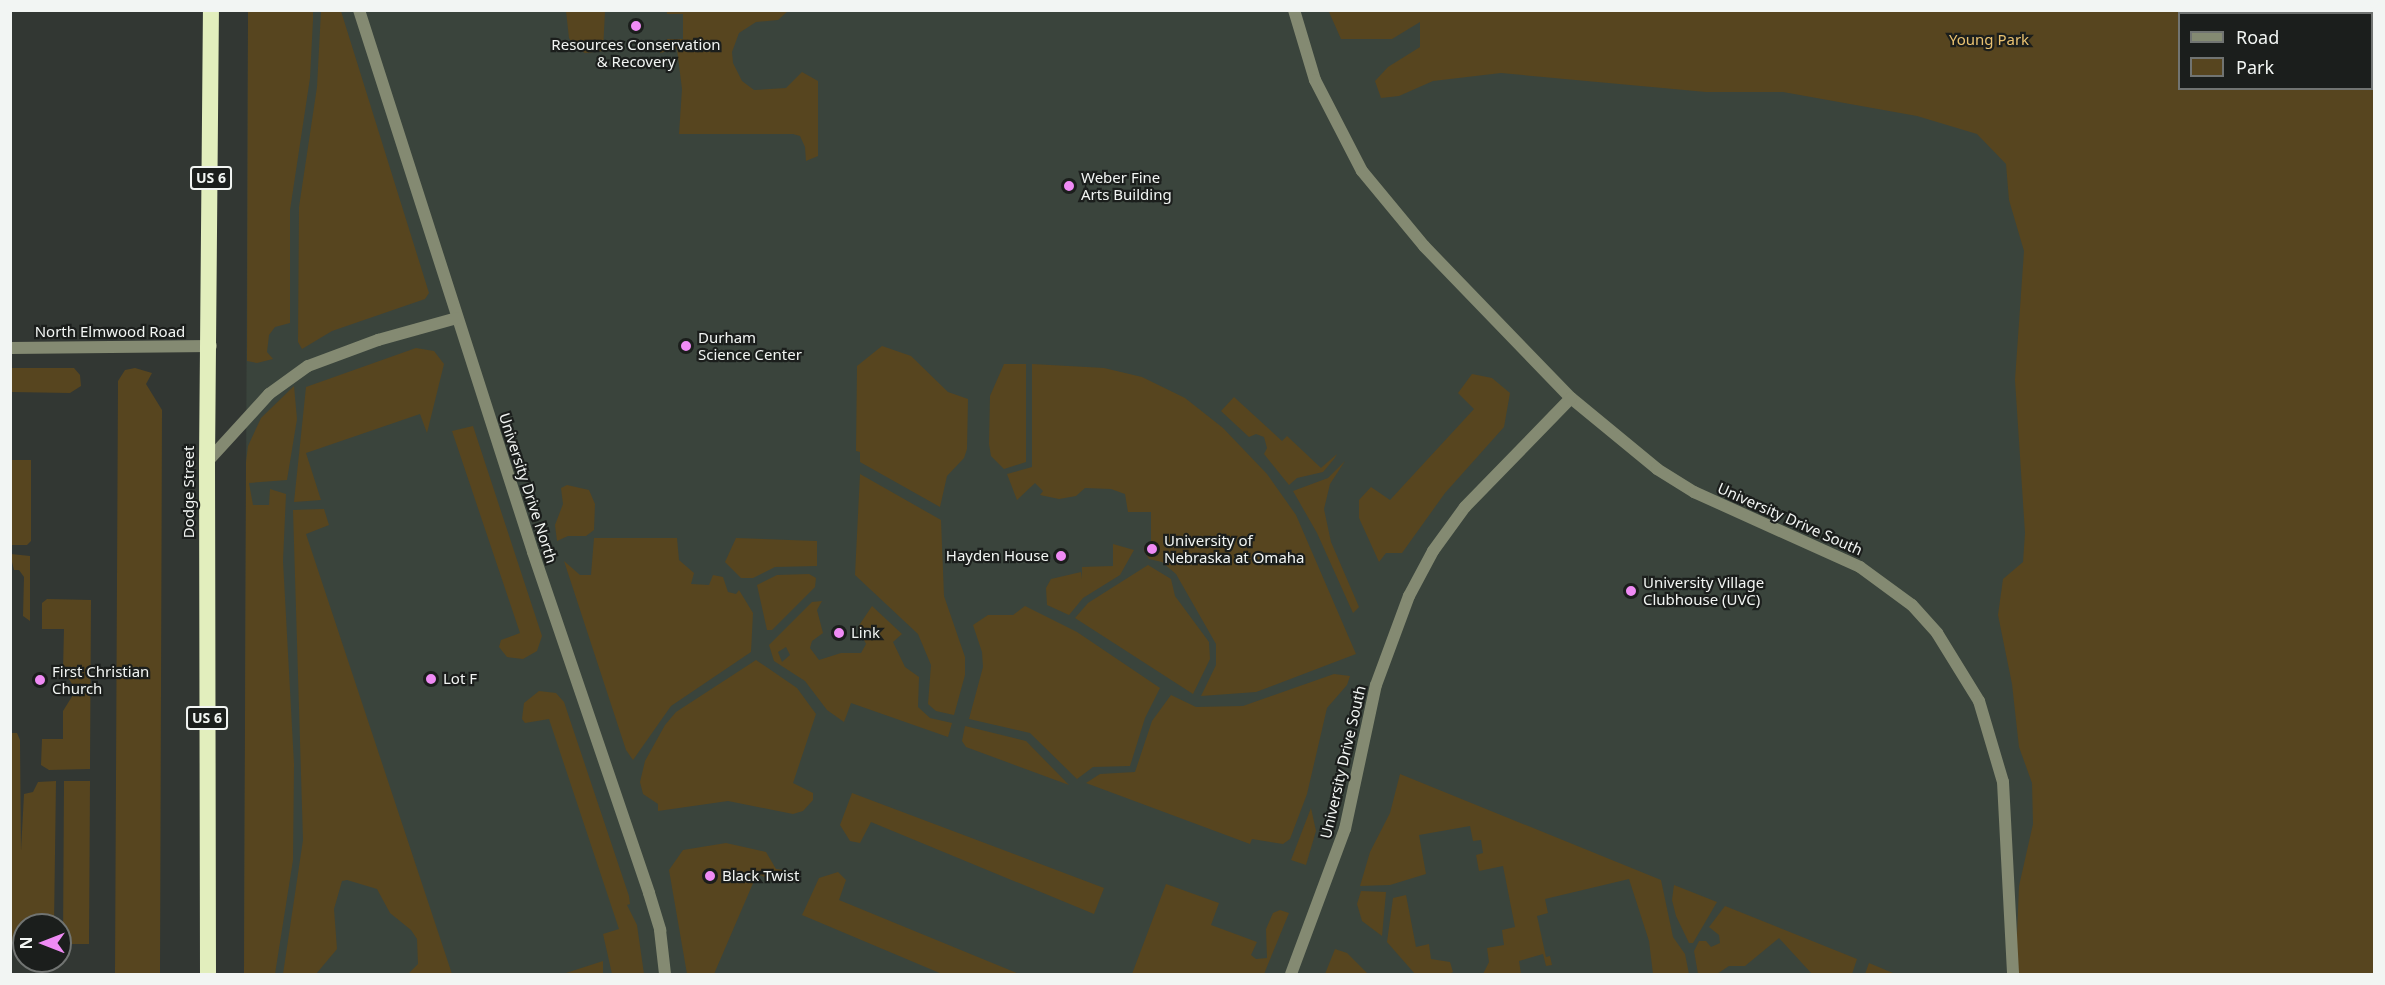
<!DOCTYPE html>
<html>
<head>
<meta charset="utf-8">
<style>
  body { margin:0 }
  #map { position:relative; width:2385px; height:985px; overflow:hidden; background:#323733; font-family:"Noto Sans",sans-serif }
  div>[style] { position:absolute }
  .built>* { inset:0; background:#3a443c }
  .green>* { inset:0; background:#57451f }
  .minor>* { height:12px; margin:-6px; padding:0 6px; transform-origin:6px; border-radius:6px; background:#848a72 }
  .trunk>* { height:16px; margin:-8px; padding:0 8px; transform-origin:8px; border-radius:8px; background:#e2eebd }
  .dots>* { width:16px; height:16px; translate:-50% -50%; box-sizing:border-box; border:3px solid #1b1e1c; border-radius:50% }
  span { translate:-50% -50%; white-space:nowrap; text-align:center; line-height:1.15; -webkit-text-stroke:4.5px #1b1e1c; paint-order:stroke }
  .shield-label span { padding:2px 4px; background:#1b1e1c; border:2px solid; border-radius:4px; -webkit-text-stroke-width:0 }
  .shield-label { font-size:14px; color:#f2f5f3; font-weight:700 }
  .park-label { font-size:15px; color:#eac271 }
  .poi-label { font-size:15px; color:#f2f5f3 }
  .left { translate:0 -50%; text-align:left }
  .right { translate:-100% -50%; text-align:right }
  .street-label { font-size:15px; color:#f2f5f3 }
  .frame { position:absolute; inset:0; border:12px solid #f2f5f3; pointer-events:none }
  .legend { position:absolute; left:2178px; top:12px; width:195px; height:78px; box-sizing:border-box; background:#1b1e1c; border:2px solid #717472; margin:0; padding:8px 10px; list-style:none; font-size:18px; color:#f2f5f3 }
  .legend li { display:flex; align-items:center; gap:12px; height:30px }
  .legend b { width:30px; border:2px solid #717472 }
  .north { position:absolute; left:12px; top:913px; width:60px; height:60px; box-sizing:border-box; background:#1b1e1c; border:2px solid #717472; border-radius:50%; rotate:270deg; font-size:16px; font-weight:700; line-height:24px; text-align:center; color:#f2f5f3 }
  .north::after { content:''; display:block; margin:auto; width:21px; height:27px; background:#f08bf5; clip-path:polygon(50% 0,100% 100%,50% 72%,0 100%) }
</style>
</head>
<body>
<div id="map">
  <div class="built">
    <div style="clip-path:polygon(1420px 10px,1420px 64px,2057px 73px,2056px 974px,244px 974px,248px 11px)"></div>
  </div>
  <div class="green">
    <div style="clip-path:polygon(248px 11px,313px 11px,313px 20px,310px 78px,290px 210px,290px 323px,275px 327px,269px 335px,267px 352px,273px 359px,257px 363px,247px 361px)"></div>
    <div style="clip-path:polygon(321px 11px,341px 11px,429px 293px,425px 299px,332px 331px,302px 349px,298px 342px,299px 207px,317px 87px)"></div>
    <div style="clip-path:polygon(566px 11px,605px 11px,603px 51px,585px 53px,575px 48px,569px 38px)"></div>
    <div style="clip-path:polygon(667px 11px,788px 11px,778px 20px,756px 22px,739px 33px,732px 52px,733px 63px,742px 81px,754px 90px,786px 88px,802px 72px,818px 81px,818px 156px,806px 161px,805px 147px,800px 136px,793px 134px,679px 134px,682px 89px,677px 49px,660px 53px,660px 46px,667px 46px,667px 39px,683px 39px,683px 14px,667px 14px)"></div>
    <div style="clip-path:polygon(evenodd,2374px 11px,2374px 974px,2019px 974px,2016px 959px,2019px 886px,2033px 824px,2032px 783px,2019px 747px,2012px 684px,1998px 615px,2003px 579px,2023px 562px,2025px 533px,2015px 380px,2024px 251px,2009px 200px,2006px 164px,1977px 134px,1917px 116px,1783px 92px,1706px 92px,1501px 73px,1433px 81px,1399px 96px,1381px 98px,1375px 81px,1388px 67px,1420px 47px,1420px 22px,1392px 39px,1341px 39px,1329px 12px,2374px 11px,2180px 14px,2372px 14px,2372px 88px,2180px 88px,2180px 14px)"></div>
    <div style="clip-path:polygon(882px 346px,911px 356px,948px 392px,968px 399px,967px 449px,964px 458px,947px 476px,940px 507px,860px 462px,860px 452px,856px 451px,857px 366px)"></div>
    <div style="clip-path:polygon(416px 348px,434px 351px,444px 364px,427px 433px,420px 414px,306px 453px,321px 500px,294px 502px,306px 387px)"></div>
    <div style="clip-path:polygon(1004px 364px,1026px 364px,1026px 462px,1004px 469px,991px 456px,989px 444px,990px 396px)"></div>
    <div style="clip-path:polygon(1032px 364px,1104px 368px,1142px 377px,1185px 398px,1223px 428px,1267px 474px,1296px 515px,1356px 654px,1256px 692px,1201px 696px,1216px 665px,1216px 644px,1176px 574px,1162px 562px,1149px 559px,1144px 551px,1144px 546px,1151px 546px,1151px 512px,1128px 512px,1125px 494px,1111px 489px,1085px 488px,1076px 496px,1059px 499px,1040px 495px,1043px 491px,1035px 483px,1017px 500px,1007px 474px,1032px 467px)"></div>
    <div style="clip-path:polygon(11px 368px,74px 368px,80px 375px,81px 386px,70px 393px,11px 392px)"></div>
    <div style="clip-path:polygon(135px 368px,152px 373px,146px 384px,162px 410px,160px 974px,115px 974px,118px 381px,125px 370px)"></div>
    <div style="clip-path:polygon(1472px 374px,1492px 378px,1510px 393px,1504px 427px,1445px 493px,1402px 553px,1386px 553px,1379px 562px,1359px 518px,1359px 500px,1371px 487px,1390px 500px,1474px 409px,1458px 393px)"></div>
    <div style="clip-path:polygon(294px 386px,297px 419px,287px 480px,249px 483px,253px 505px,269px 505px,270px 489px,286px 494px,283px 561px,294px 764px,293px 860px,275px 974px,244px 974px,246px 462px,248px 446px,261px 418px)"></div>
    <div style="clip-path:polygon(1234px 397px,1282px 441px,1287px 436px,1321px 468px,1337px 454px,1334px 459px,1323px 472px,1297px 478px,1289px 485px,1264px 454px,1267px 448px,1264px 437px,1256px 434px,1249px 437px,1221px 411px)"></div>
    <div style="clip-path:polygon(473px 426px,542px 636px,537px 651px,523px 659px,507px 657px,499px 647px,501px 640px,520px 633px,452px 431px)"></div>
    <div style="clip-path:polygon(11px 460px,31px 460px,31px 541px,27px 545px,11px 545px)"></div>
    <div style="clip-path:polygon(1345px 461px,1330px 484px,1324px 509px,1331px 542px,1359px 607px,1353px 613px,1317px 533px,1293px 491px,1328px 478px)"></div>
    <div style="clip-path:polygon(860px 474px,941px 520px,944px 596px,965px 657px,965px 675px,954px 715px,936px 711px,928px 704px,931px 665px,918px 634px,855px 575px)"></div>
    <div style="clip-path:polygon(567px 485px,589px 490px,595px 504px,594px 530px,586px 536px,568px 536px,557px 541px,555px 525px,563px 504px,561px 488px)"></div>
    <div style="clip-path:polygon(324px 509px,329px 525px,306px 534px,452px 974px,408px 974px,418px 964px,417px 939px,411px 930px,390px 913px,377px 889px,347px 880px,342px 881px,334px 909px,337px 949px,316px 974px,283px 974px,303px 840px,293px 510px)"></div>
    <div style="clip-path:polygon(594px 538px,677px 538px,679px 560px,694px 573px,691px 584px,709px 585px,713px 575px,723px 577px,728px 592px,736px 594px,739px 590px,753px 613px,751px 652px,671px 706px,633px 760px,626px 750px,564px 561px,580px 575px,591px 575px)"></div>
    <div style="clip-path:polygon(736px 538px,817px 541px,817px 566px,775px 567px,753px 578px,741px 578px,725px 562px)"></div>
    <div style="clip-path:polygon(1113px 544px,1134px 550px,1120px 575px,1083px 598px,1069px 615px,1047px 605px,1046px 588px,1051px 579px,1081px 572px,1082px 579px,1082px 567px,1113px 566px)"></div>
    <div style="clip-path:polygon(11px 554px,30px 556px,30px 621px,23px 616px,24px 577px,19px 570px,14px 570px,11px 558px,11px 629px)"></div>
    <div style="clip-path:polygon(1148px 565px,1171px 579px,1175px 596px,1209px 642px,1210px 659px,1193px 694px,1075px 618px,1088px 603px)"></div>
    <div style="clip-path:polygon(809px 574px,816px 578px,815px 587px,772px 630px,767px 630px,757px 585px,777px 575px)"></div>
    <div style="clip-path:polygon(47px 599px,91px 600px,90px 769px,49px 770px,41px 765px,42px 739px,63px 739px,63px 711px,76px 690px,63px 670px,64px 629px,42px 629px,42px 603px)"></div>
    <div style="clip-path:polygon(evenodd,822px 601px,817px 610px,823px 633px,812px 641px,810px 648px,819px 660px,841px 653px,861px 653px,866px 644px,858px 627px,872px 606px,902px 634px,893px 642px,905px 667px,919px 677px,918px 707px,930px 718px,952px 723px,948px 737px,851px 703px,844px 722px,827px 710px,805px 681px,774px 661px,769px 645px,812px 602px,822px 601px,786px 647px,790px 655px,782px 662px,778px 652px,786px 647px)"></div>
    <div style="clip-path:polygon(1025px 606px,1077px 632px,1160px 688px,1145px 718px,1130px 766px,1093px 767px,1077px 779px,1030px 733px,969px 719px,983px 667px,982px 652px,973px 625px,988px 615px,1013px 615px)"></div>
    <div style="clip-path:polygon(756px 660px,797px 688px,816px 714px,793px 783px,813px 793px,813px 800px,803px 811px,793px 814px,728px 801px,658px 811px,658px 804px,643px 794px,640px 782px,645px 761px,665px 725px,676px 712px)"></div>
    <div style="clip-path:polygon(1334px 674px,1350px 676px,1347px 685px,1327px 708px,1307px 794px,1290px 839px,1283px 844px,1252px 839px,1250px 844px,1086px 783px,1100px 774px,1135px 772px,1152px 721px,1171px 695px,1196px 707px,1243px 706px)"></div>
    <div style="clip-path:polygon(539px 691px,556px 693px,564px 702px,629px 896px,630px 904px,627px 905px,637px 925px,644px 974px,612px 974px,603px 934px,619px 929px,549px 719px,525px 723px,522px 719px,524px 703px)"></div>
    <div style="clip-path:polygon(965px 726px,1026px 741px,1069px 785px,966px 747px,962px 741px)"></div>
    <div style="clip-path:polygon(10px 733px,17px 733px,20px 740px,21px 851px,24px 794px,33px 792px,38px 782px,56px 781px,54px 925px,24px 925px,24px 945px,11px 944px)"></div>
    <div style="clip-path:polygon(1400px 774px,1661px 880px,1673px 937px,1685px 954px,1689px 974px,1653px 974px,1649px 941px,1629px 879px,1545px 899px,1548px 913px,1537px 916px,1546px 957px,1550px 956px,1552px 965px,1546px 966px,1543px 954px,1519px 961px,1521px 974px,1483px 974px,1489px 962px,1487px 948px,1504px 945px,1502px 930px,1515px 927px,1503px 866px,1479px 871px,1476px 855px,1483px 853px,1481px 840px,1473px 841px,1470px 826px,1419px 835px,1426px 874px,1390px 885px,1360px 886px,1370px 852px,1390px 813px)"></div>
    <div style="clip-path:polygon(64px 781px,90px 781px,89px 944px,63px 944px)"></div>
    <div style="clip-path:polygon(852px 793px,1104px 888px,1094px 914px,871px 822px,860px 843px,850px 841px,840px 825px)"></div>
    <div style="clip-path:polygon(1311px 808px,1316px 831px,1306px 865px,1291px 860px)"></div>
    <div style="clip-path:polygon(726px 843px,766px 852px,776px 869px,784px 870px,784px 874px,778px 882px,757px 874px,714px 974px,687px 974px,669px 870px,683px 850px)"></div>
    <div style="clip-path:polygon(838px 872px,846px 880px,839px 900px,1019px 974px,942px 974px,802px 915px,819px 878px)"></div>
    <div style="clip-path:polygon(1166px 884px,1219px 903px,1211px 925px,1257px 942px,1251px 955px,1256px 959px,1267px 958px,1266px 929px,1273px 913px,1280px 910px,1289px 913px,1264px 974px,1132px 974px)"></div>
    <div style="clip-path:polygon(1674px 885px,1717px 902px,1693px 943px,1689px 943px,1676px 916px,1672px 900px)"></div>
    <div style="clip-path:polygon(1361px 891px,1386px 892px,1382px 936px,1362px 921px,1357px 904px)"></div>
    <div style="clip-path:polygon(1406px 895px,1416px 947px,1429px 944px,1431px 959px,1450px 962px,1453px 972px,1449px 974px,1415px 974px,1387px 942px,1393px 898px)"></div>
    <div style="clip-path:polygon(1725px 906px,1857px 959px,1852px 974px,1812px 974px,1779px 938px,1745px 966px,1729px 966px,1717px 974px,1698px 974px,1694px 951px,1699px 941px,1706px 941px,1711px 947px,1720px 943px,1719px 935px,1709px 927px)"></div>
    <div style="clip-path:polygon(1335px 949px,1347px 953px,1368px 974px,1325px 974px)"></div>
    <div style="clip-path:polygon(603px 961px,603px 974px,563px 974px)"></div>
    <div style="clip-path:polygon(1869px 963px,1893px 973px,1900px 974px,1865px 974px)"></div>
  </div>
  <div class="minor">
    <div style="left:359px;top:10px;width:569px;rotate:72.2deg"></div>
    <div style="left:533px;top:552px;width:360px;rotate:71.2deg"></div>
    <div style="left:649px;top:893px;width:39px;rotate:73deg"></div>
    <div style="left:660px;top:930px;width:44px;rotate:83.5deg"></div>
    <div style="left:1294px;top:10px;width:73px;rotate:73.3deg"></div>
    <div style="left:1315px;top:80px;width:102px;rotate:62.7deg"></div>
    <div style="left:1362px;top:171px;width:97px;rotate:50.4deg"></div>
    <div style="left:1424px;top:246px;width:211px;rotate:46deg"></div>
    <div style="left:1571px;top:398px;width:112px;rotate:39.5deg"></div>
    <div style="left:1657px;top:469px;width:44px;rotate:31.9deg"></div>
    <div style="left:1694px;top:492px;width:182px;rotate:24.3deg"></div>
    <div style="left:1860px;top:567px;width:64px;rotate:36.2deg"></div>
    <div style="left:1912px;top:605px;width:38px;rotate:48deg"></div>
    <div style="left:1937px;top:633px;width:80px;rotate:58.3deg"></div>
    <div style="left:1979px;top:701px;width:84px;rotate:73.5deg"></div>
    <div style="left:2003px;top:782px;width:192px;rotate:87deg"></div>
    <div style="left:10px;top:348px;width:201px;rotate:-0.6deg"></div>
    <div style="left:207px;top:462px;width:92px;rotate:-47.6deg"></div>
    <div style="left:269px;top:394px;width:48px;rotate:-35.7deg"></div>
    <div style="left:308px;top:366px;width:75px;rotate:-20.4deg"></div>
    <div style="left:378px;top:340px;width:82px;rotate:-15.6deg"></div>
    <div style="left:1291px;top:974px;width:155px;rotate:-69.6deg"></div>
    <div style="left:1345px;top:829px;width:147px;rotate:-77.9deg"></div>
    <div style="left:1376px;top:685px;width:95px;rotate:-69.7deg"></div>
    <div style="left:1409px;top:596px;width:51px;rotate:-61.9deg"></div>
    <div style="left:1433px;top:551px;width:54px;rotate:-54deg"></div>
    <div style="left:1465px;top:507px;width:152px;rotate:-45.8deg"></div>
  </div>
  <div class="trunk">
    <div style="left:208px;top:974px;width:512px;rotate:-90.11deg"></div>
    <div style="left:207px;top:462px;width:452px;rotate:-89.5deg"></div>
  </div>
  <div class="dots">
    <div style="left:636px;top:26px;background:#f08bf5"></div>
    <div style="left:1069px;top:186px;background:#f08bf5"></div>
    <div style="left:686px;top:346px;background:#f08bf5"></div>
    <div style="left:1152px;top:549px;background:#f08bf5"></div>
    <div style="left:1061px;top:556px;background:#f08bf5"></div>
    <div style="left:1631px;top:591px;background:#f08bf5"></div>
    <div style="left:839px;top:633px;background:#f08bf5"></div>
    <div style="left:431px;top:679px;background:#f08bf5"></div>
    <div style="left:40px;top:680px;background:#f08bf5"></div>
    <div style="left:710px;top:876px;background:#f08bf5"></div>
  </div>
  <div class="shield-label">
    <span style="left:211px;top:178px">US 6</span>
    <span style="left:207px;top:718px">US 6</span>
  </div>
  <div class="park-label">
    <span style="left:1989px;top:40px">Young Park</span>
  </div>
  <div class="poi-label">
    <span style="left:636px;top:53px">Resources Conservation<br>&amp; Recovery</span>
    <span class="left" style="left:1081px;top:186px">Weber Fine<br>Arts Building</span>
    <span class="left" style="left:698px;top:346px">Durham<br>Science Center</span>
    <span class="left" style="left:1164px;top:549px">University of<br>Nebraska at Omaha</span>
    <span class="right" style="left:1049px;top:556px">Hayden House</span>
    <span class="left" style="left:1643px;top:591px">University Village<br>Clubhouse (UVC)</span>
    <span class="left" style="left:851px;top:633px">Link</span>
    <span class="left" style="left:52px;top:680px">First Christian<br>Church</span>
    <span class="left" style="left:443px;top:679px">Lot F</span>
    <span class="left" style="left:722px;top:876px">Black Twist</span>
  </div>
  <div class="street-label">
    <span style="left:110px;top:332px">North Elmwood Road</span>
    <span style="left:528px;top:488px;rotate:72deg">University Drive North</span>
    <span style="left:189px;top:492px;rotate:-90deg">Dodge Street</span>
    <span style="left:1790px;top:519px;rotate:24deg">University Drive South</span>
    <span style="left:1343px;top:762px;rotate:-77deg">University Drive South</span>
  </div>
  <div class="frame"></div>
  <ul class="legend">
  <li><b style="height:8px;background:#848a72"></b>Road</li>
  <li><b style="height:16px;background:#57451f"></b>Park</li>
  </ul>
  <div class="north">N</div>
</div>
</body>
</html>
